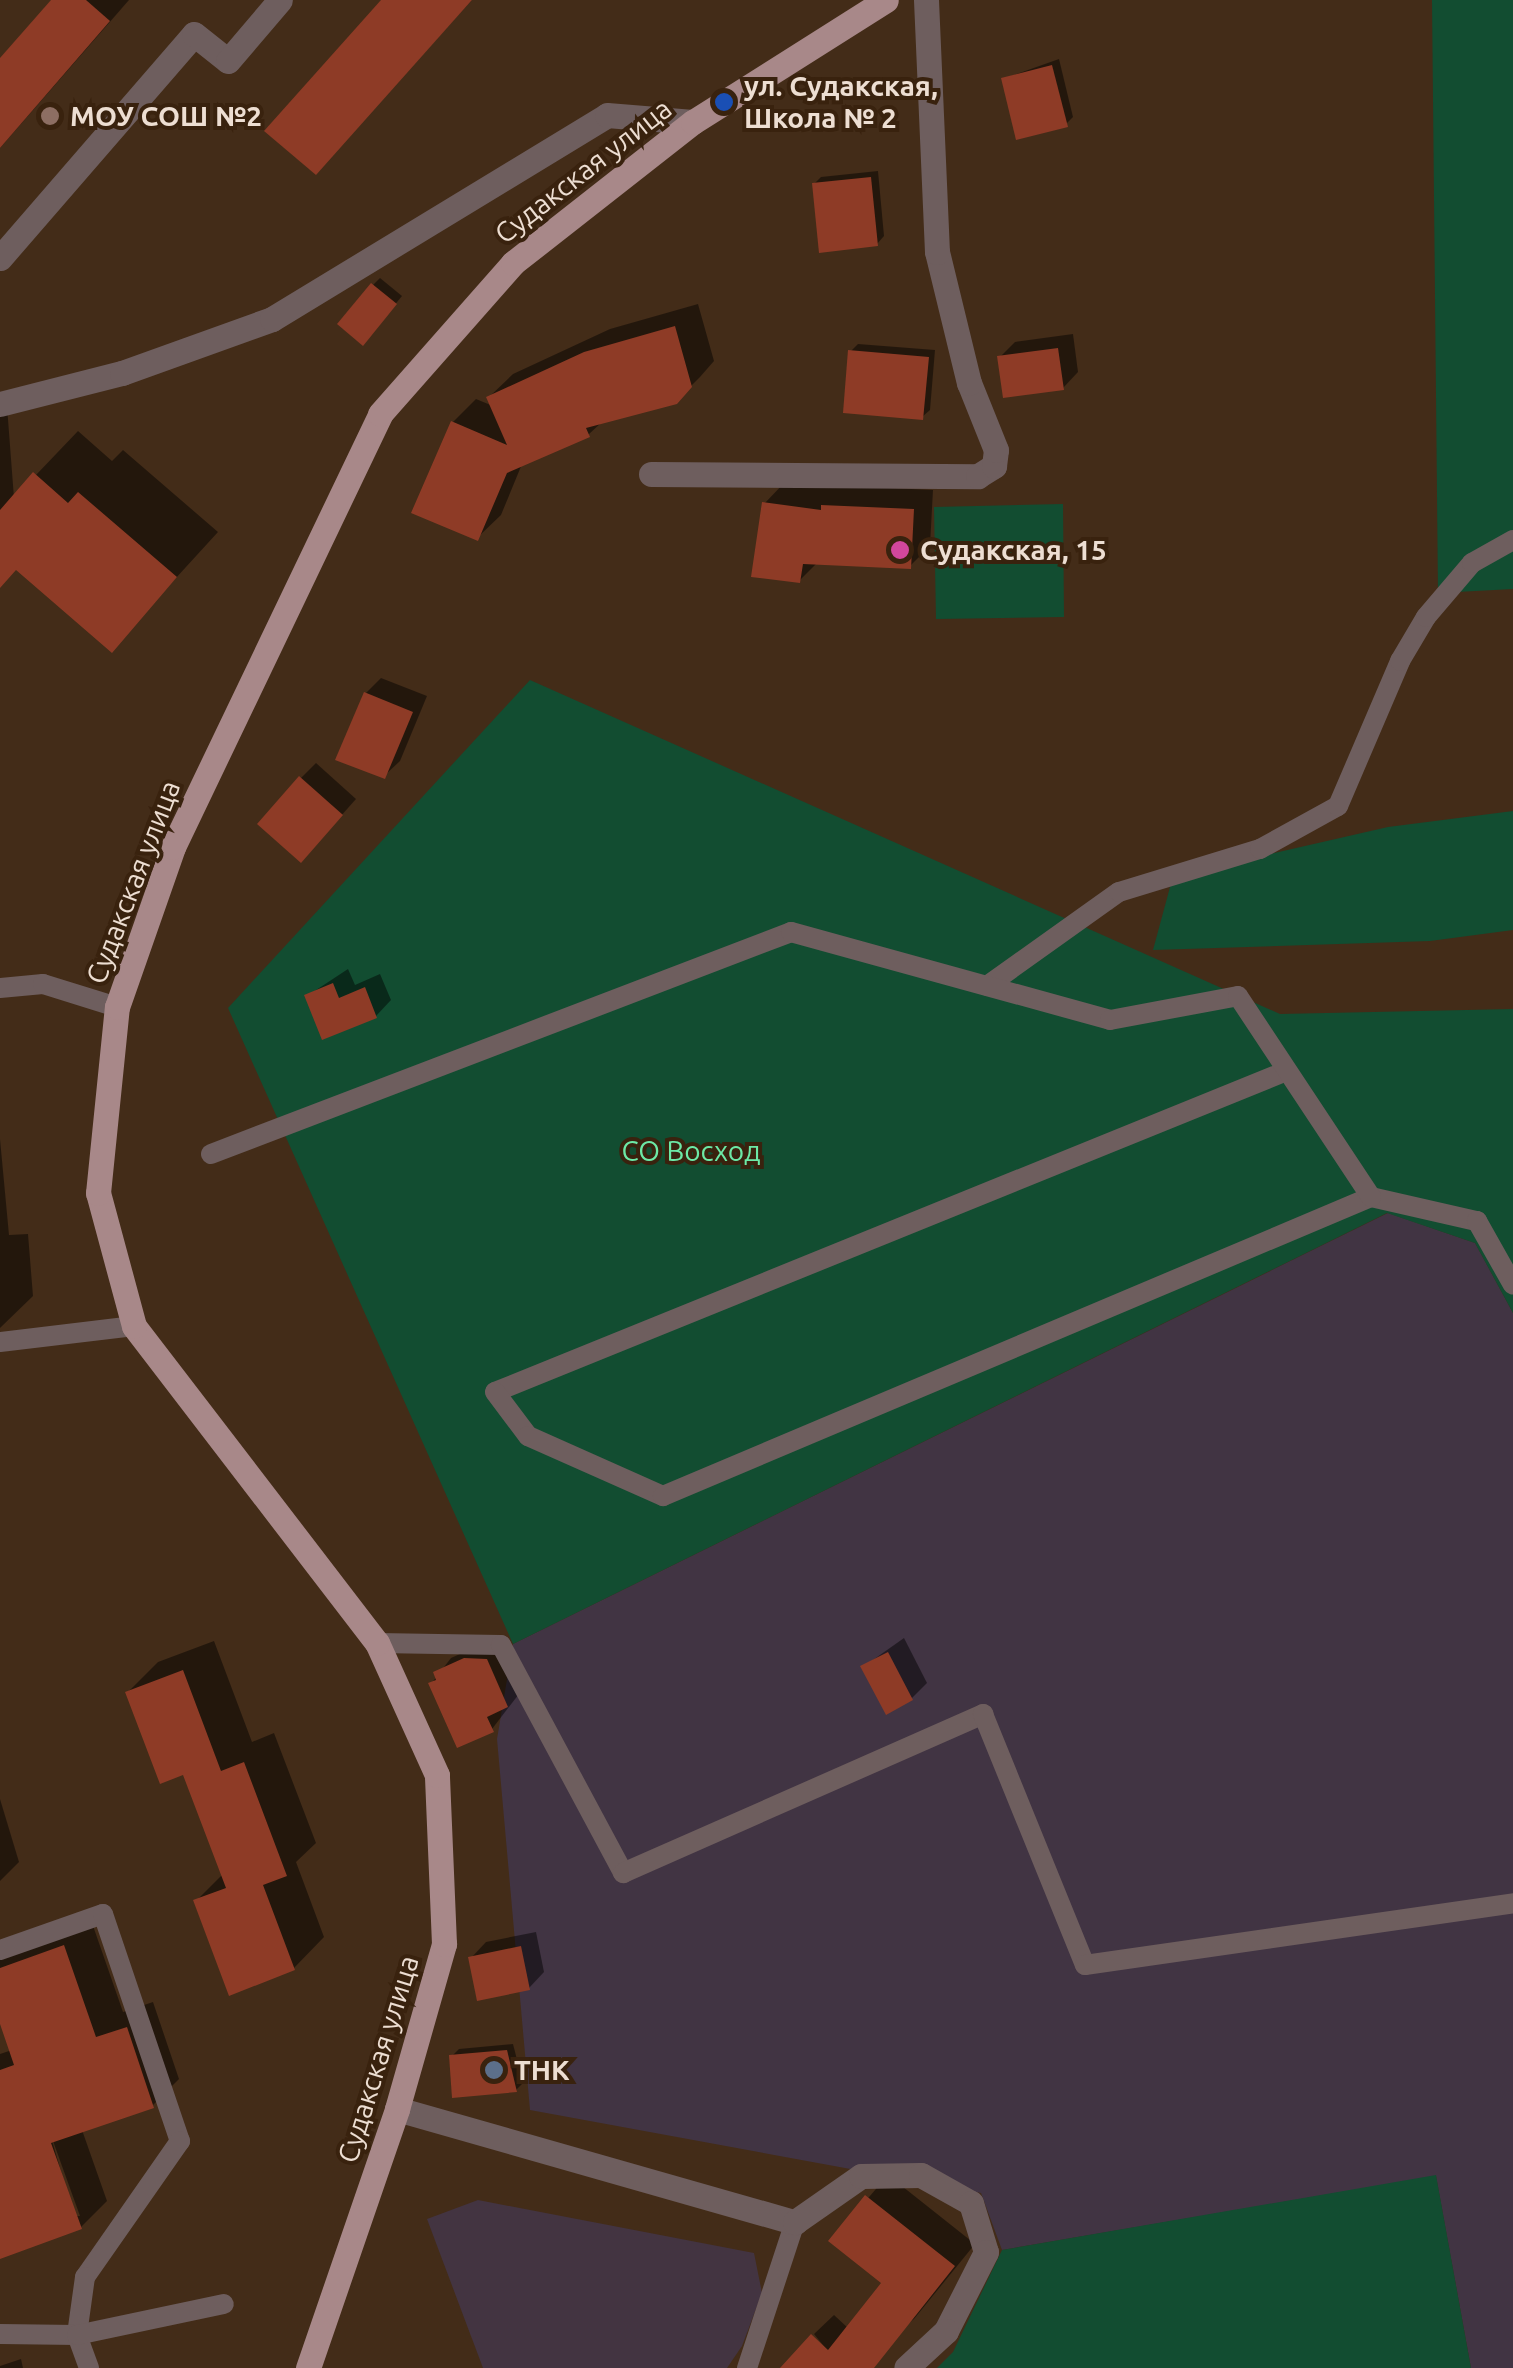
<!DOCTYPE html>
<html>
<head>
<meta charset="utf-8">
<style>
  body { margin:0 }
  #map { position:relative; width:1513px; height:2368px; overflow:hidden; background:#432c18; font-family:Ubuntu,sans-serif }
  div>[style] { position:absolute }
  .commercial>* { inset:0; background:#433441 }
  .industrial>* { inset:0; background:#413443 }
  .green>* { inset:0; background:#124d31 }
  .shadow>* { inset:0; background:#0007 }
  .building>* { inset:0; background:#8e3b26 }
  .service>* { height:20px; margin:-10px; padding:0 10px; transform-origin:10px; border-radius:10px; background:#6e5e5e }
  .minor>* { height:25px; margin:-12.5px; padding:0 12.5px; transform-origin:12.5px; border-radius:12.5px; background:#6e5e5e }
  .primary>* { height:25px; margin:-12.5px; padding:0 12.5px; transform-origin:12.5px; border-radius:12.5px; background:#a88889 }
  .dots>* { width:28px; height:28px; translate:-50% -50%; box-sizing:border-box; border:5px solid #39220e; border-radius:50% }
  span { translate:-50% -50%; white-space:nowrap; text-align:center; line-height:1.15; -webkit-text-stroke:8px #39220e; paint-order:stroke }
  .poi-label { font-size:28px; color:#edded2; font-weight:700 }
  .left { translate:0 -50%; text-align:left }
  .street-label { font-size:28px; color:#edded2 }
  .park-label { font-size:28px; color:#6ce9a6 }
</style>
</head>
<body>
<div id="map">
  <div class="commercial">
    <div style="clip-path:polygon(478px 2200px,754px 2253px,762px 2293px,742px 2346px,727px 2368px,483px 2368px,427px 2219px)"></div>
  </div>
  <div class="industrial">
    <div style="clip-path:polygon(1388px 1213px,1475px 1243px,1513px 1313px,1513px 2368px,1471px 2368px,1436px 2176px,1002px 2250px,981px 2193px,530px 2110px,497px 1739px,513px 1644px)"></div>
  </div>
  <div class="green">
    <div style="clip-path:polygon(1432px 0,1513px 0,1513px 589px,1438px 593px)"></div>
    <div style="clip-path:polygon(1063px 504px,1064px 617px,936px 619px,934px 507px)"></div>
    <div style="clip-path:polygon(530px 680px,1280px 1014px,1513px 1009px,1513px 1313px,1475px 1243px,1387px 1213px,513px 1644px,228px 1008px)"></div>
    <div style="clip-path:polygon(1513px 811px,1513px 930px,1430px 941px,1153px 950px,1173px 876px,1388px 827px)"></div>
    <div style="clip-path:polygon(1436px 2175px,1471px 2368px,937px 2368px,953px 2352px,1002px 2250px)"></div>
  </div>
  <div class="shadow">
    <div style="clip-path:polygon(54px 0,129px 0,0 148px,0 62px)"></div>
    <div style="clip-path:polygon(384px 0,472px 0,316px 172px)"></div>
    <div style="clip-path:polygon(1059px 59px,1073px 117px,1066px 124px,1003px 79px)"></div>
    <div style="clip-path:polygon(878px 171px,884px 236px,877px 244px,814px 184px,821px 177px)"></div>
    <div style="clip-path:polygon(380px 278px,402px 296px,370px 335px,373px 285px)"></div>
    <div style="clip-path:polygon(698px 304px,714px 361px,700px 377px,676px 401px,602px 422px,588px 435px,522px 464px,501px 515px,477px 538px,453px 422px,476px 399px,493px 406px,489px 397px,513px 374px,610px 329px)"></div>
    <div style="clip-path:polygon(1073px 334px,1078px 372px,1063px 388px,1000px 357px,1015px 342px)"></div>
    <div style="clip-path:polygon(858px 344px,935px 350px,930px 410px,922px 417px,851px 351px)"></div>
    <div style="clip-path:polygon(0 406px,7px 406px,14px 498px,78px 431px,112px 461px,123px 450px,218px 532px,111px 649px,16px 567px,0 566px)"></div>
    <div style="clip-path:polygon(784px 483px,933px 490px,930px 546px,910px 566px,818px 562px,799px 581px,764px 504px)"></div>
    <div style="clip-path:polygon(381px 678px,427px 696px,400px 761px,384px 776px,366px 693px)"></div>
    <div style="clip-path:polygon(316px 763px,356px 799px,316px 844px,301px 778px)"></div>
    <div style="clip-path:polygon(348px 969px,355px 985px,380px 974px,391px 1000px,376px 1016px,307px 996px)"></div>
    <div style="clip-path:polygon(0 1139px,9px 1235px,28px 1234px,33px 1296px,0 1328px)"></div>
    <div style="clip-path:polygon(904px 1638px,927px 1683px,912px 1698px,863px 1667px)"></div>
    <div style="clip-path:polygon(214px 1641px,252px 1742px,274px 1733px,316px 1843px,296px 1862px,324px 1937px,294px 1968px,196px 1901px,224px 1873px,185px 1772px,128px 1692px,158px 1662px)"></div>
    <div style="clip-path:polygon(482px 1644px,502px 1644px,522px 1690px,492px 1729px,431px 1684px,451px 1658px)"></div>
    <div style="clip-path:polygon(0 1799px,19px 1862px,0 1881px)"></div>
    <div style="clip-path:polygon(evenodd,91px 1920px,123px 2012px,153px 2002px,179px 2079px,153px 2105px,82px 2130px,107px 2201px,81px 2227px,0 2256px,0 2054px,12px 2050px,0 2017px,0 1960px,12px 1948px,91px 1920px,49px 2130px,80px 2216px,74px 2216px,49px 2130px)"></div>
    <div style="clip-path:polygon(536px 1932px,544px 1972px,529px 1988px,471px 1958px,486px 1942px)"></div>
    <div style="clip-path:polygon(513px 2044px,523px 2083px,516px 2090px,452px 2056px,459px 2049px)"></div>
    <div style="clip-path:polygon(888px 2175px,975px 2244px,914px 2319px,855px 2368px,784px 2368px,835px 2360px,814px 2334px,834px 2315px,848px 2328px,885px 2282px,832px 2240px)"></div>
    <div style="clip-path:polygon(21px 2359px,23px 2368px,0 2368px,0 2366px)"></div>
  </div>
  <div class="building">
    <div style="clip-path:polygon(51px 0,86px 0,110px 21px,0 148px,0 58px)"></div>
    <div style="clip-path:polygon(381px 0,472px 0,316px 175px,264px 131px)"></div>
    <div style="clip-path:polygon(1052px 65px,1068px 127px,1016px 140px,1001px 78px)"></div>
    <div style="clip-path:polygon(871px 177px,878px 246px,819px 253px,812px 183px)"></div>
    <div style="clip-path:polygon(371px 283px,397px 304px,363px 346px,337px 324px)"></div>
    <div style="clip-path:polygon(675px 326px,692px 387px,677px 404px,586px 428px,590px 437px,507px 473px,478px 541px,411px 513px,451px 421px,507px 445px,486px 397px,584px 352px)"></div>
    <div style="clip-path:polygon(1058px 348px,1064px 390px,1003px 398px,997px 356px)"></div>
    <div style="clip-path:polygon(848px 350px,929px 357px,923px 420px,843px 413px)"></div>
    <div style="clip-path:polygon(33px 472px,68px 503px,78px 492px,177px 577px,112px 653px,16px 570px,0 588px,0 510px)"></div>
    <div style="clip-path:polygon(762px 502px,821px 510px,821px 505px,914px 509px,911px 569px,803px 564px,800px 583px,751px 577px)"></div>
    <div style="clip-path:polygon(364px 692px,413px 712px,385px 779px,335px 760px)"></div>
    <div style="clip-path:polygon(299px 776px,343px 815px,301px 863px,257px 824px)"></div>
    <div style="clip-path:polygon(333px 983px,339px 998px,365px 987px,377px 1018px,322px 1040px,304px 995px)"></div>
    <div style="clip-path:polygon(888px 1652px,913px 1700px,886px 1715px,860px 1666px)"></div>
    <div style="clip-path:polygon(464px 1658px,487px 1659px,508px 1707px,487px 1717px,494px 1732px,457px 1748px,428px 1683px,436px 1680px,433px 1672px)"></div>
    <div style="clip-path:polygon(183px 1670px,221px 1771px,244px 1762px,287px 1876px,263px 1885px,295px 1970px,229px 1996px,193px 1900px,226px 1888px,183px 1775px,160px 1784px,125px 1692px)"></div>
    <div style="clip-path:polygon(64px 1945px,96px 2037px,127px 2027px,154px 2108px,51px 2143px,82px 2229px,0 2259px,0 2070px,14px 2065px,0 2024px,0 1968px)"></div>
    <div style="clip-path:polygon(521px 1946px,530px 1990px,477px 2001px,468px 1957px)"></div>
    <div style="clip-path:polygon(507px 2050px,517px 2092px,452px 2098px,449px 2055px)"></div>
    <div style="clip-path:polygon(865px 2195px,955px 2266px,874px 2368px,780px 2368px,811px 2334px,828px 2350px,881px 2283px,828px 2241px)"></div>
  </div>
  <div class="service">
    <div style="left:987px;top:986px;width:162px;rotate:-35.5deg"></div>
    <div style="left:1119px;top:892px;width:147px;rotate:-17deg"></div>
    <div style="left:1260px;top:849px;width:89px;rotate:-28.9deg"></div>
    <div style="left:1338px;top:806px;width:158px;rotate:-66.8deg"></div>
    <div style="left:1400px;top:661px;width:51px;rotate:-59.4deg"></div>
    <div style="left:1426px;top:617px;width:71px;rotate:-49.6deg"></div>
    <div style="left:1472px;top:563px;width:47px;rotate:-29.3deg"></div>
    <div style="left:0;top:988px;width:43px;rotate:-5.3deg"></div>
    <div style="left:43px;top:984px;width:77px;rotate:17.3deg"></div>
    <div style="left:1284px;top:1072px;width:851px;rotate:157.92deg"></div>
    <div style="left:495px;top:1392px;width:55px;rotate:53.1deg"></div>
    <div style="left:528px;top:1436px;width:148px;rotate:24deg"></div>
    <div style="left:663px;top:1496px;width:769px;rotate:-22.9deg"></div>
    <div style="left:1371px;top:1197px;width:109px;rotate:12.8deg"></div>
    <div style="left:1477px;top:1221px;width:73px;rotate:60.6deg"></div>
    <div style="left:211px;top:1154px;width:621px;rotate:-20.94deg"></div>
    <div style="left:791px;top:932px;width:331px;rotate:15.4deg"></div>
    <div style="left:1110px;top:1020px;width:130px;rotate:-10.6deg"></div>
    <div style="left:1238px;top:996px;width:241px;rotate:56.5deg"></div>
    <div style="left:0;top:1342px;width:135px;rotate:-6.8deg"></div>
    <div style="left:377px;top:1643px;width:124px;rotate:0.9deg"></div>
    <div style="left:501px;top:1645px;width:259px;rotate:61.8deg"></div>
    <div style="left:623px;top:1873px;width:394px;rotate:-23.8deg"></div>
    <div style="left:983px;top:1714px;width:271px;rotate:67.9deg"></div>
    <div style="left:1085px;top:1965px;width:432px;rotate:-8.2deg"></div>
    <div style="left:0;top:1950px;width:109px;rotate:-19.3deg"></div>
    <div style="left:103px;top:1914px;width:240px;rotate:71.3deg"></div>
    <div style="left:180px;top:2141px;width:166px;rotate:124.9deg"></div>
    <div style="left:85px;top:2277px;width:59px;rotate:97.9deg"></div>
    <div style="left:77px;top:2335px;width:77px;rotate:-179.3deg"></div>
    <div style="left:89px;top:2368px;width:35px;rotate:-110deg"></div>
    <div style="left:77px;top:2335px;width:150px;rotate:-11.9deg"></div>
    <div style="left:747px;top:2368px;width:154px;rotate:-71.8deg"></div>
  </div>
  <div class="minor">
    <div style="left:0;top:258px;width:296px;rotate:-49.1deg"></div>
    <div style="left:194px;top:34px;width:43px;rotate:38.5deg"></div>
    <div style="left:228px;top:61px;width:80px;rotate:-49.6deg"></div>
    <div style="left:0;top:404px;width:126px;rotate:-14.3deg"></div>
    <div style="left:122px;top:373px;width:159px;rotate:-19.8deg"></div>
    <div style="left:272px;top:319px;width:392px;rotate:-31.3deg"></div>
    <div style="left:607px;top:115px;width:86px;rotate:4.7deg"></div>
    <div style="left:651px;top:474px;width:327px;rotate:0.4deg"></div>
    <div style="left:978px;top:476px;width:19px;rotate:-32deg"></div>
    <div style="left:994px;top:466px;width:16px;rotate:-83deg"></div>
    <div style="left:996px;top:450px;width:72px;rotate:-111.9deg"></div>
    <div style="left:969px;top:383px;width:135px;rotate:-103.7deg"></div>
    <div style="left:937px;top:252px;width:252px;rotate:-92.5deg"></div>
    <div style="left:397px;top:2109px;width:414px;rotate:15.9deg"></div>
    <div style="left:795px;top:2222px;width:80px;rotate:-34.9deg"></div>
    <div style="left:861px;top:2176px;width:60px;rotate:-1deg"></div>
    <div style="left:921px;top:2175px;width:57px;rotate:29.2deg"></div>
    <div style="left:971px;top:2203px;width:51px;rotate:73deg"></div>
    <div style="left:986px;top:2252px;width:89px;rotate:116.9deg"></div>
    <div style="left:946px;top:2331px;width:54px;rotate:137.2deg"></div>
  </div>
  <div class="primary">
    <div style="left:308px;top:2368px;width:274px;rotate:-71deg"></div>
    <div style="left:397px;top:2109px;width:172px;rotate:-74.1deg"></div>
    <div style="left:444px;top:1944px;width:169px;rotate:-92.4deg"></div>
    <div style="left:437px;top:1775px;width:145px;rotate:-114.4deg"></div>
    <div style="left:377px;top:1643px;width:399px;rotate:-127.5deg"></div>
    <div style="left:134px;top:1326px;width:138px;rotate:-105.1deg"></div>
    <div style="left:98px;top:1193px;width:187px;rotate:-84.2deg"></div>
    <div style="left:117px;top:1007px;width:170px;rotate:-70.7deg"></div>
    <div style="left:173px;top:847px;width:480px;rotate:-64.4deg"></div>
    <div style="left:380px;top:414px;width:201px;rotate:-48.6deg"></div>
    <div style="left:513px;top:263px;width:229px;rotate:-38.1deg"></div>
    <div style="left:693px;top:122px;width:228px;rotate:-32.3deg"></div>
  </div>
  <div class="dots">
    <div style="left:724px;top:102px;background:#1a4fb4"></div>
    <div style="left:50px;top:116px;background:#8d6e63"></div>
    <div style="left:900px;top:550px;background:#d1479c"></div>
    <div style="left:494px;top:2070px;background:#5c6f8a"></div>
  </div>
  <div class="poi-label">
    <span class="left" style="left:744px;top:102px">ул. Судакская,<br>Школа № 2</span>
    <span class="left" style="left:70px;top:116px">МОУ СОШ №2</span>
    <span class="left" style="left:920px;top:550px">Судакская, 15</span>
    <span class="left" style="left:514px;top:2070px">ТНК</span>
  </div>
  <div class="street-label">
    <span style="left:583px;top:171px;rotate:-38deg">Судакская улица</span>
    <span style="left:133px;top:882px;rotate:-69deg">Судакская улица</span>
    <span style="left:378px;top:2059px;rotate:-73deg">Судакская улица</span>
  </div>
  <div class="park-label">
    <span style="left:691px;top:1151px">СО Восход</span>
  </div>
</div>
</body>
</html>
